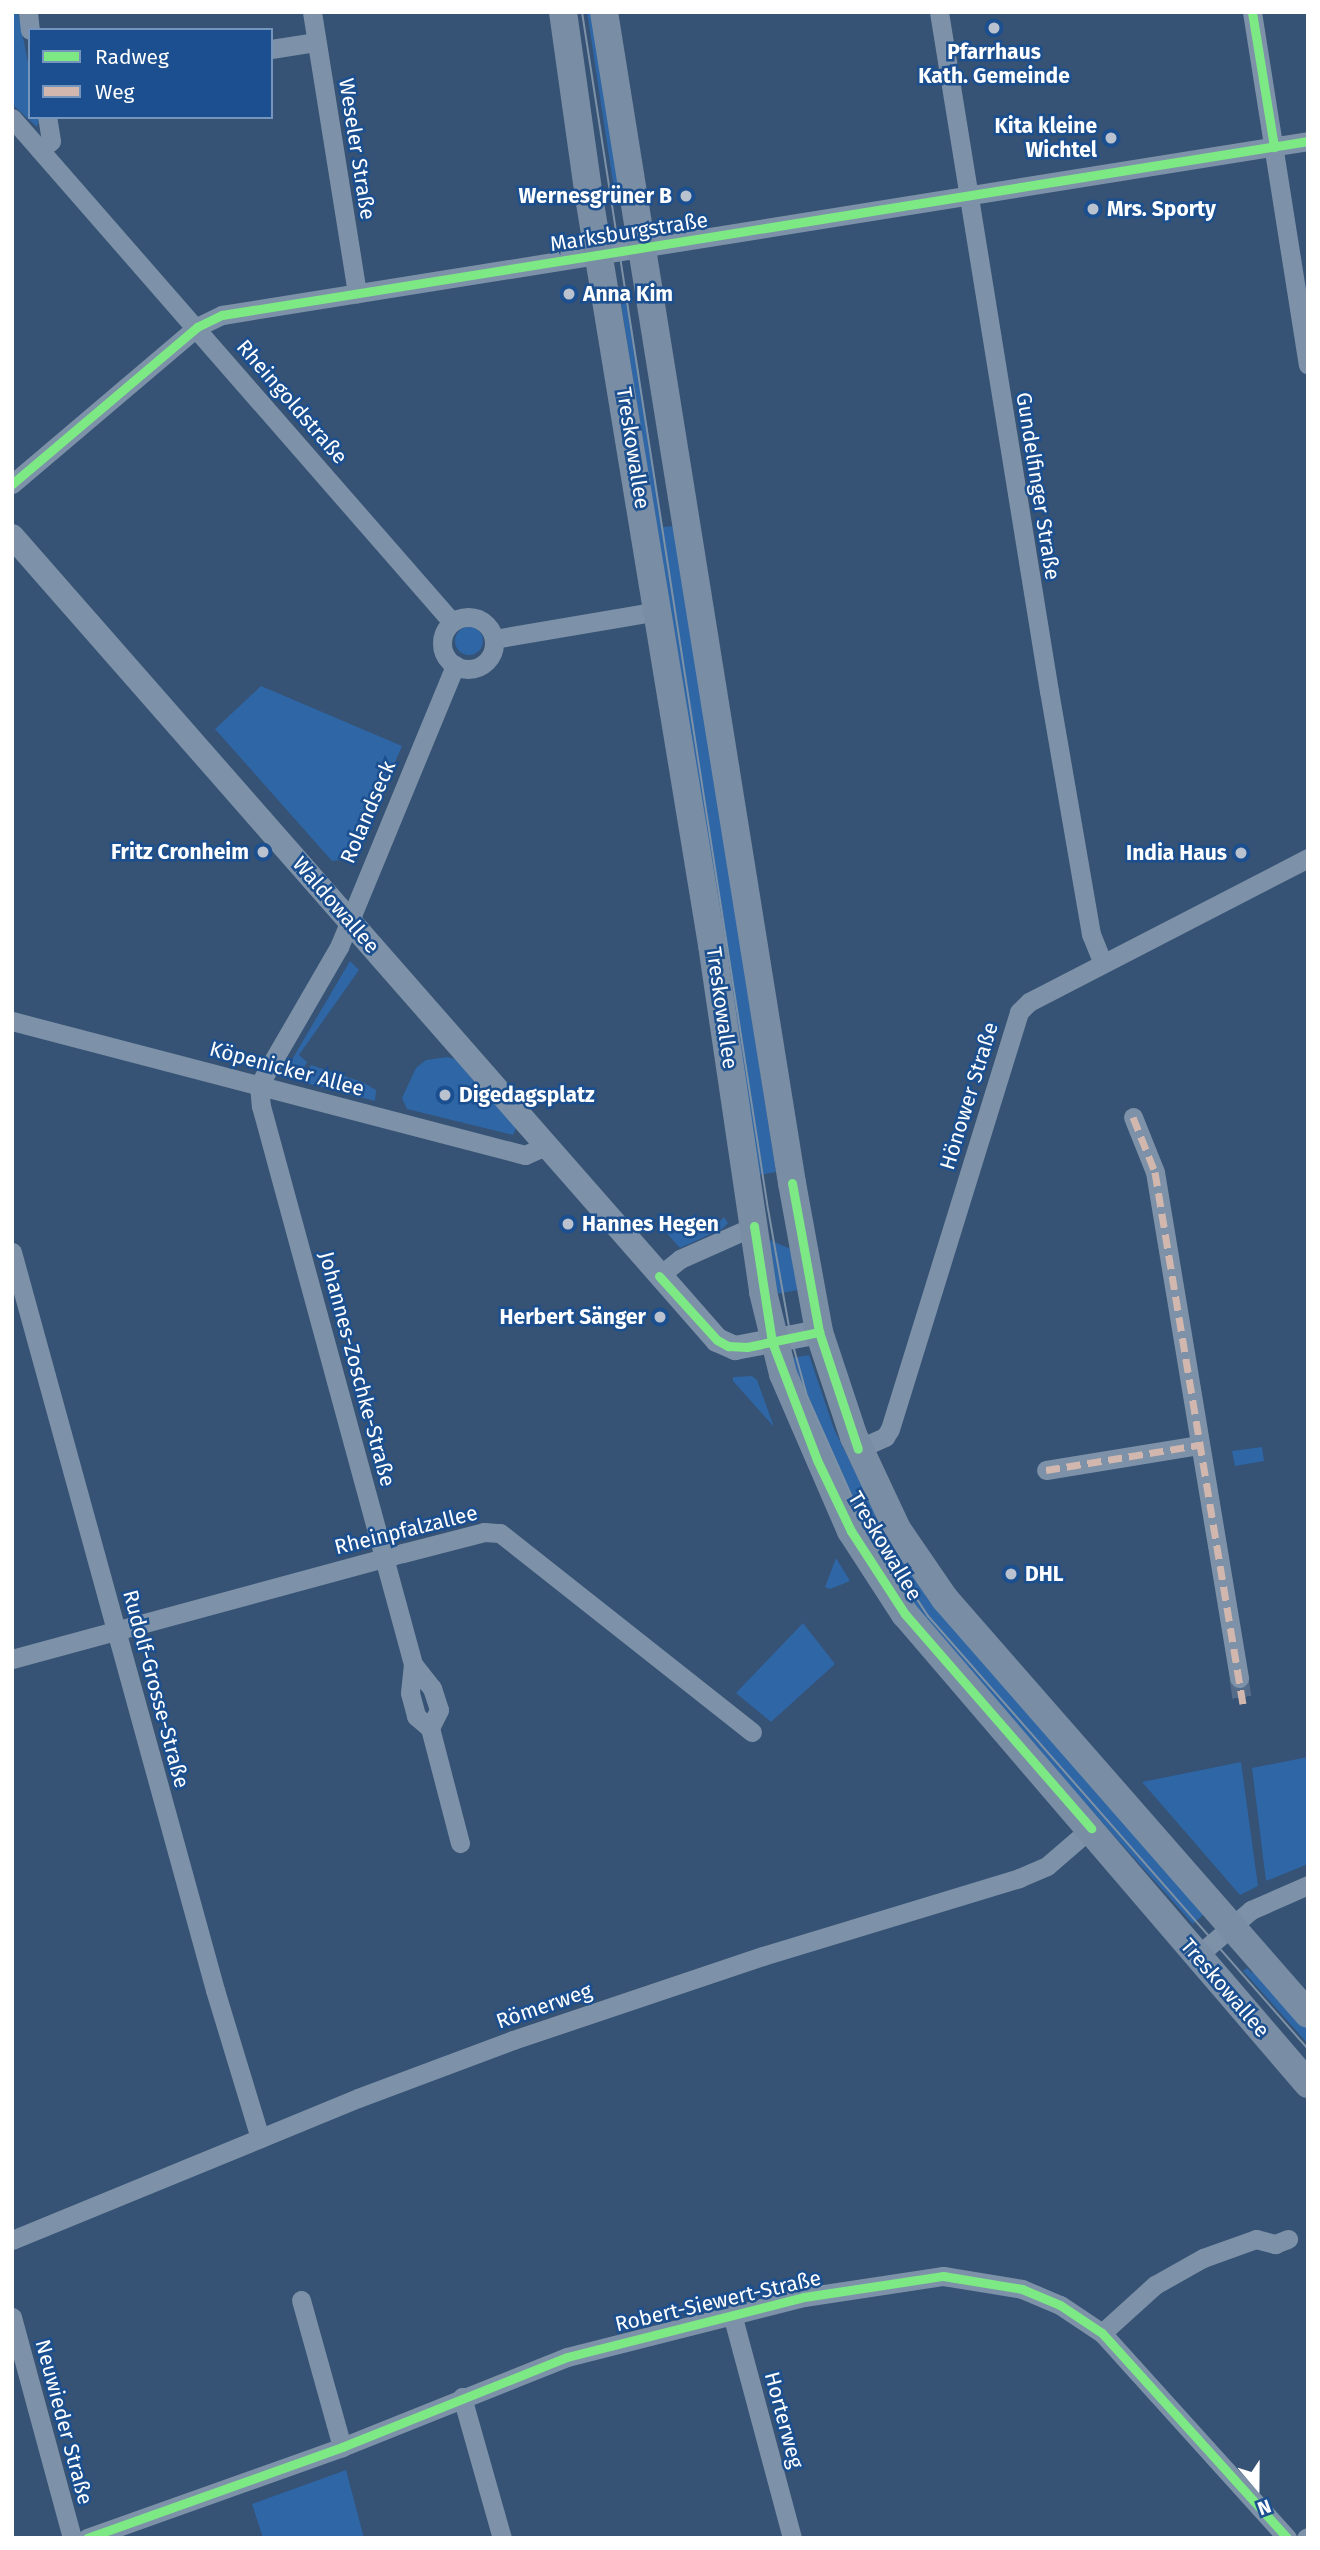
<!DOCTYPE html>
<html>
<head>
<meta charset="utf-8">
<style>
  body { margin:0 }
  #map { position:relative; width:1320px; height:2550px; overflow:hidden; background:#365274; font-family:"Fira Sans",sans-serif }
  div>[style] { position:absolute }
  .green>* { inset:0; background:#2f66a5 }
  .round { border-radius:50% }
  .minor-tunnel>* { height:19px; margin-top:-9.5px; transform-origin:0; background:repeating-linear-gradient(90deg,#546c89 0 19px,transparent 0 29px) }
  .minor>* { height:19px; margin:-9.5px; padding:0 9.5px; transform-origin:9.5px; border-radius:9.5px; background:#7d92a8 }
  .minor>.ring { margin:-9.5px; padding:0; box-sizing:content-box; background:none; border:19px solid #7d92a8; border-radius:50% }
  .tertiary>* { height:24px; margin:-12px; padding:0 12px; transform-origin:12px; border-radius:12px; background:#7d92a8 }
  .secondary>* { height:28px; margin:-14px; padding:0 14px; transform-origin:14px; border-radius:14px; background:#798da4 }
  .tram>* { height:2px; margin:-1px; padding:0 1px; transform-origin:1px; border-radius:1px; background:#7e92a7 }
  .quiet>* { height:7px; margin-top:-3.5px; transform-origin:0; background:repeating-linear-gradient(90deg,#d1b7ad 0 14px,transparent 0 21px) }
  .cycleway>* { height:9px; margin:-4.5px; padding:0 4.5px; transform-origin:4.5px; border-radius:4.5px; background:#7ce984 }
  .dots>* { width:19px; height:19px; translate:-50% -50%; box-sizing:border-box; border:4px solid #1b4f8f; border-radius:50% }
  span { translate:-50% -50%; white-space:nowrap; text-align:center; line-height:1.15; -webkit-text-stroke:5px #1b4f8f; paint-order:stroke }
  .poi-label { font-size:21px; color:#fff; font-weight:700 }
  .right { translate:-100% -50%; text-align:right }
  .left { translate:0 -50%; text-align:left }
  .street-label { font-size:21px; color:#fff }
  .frame { position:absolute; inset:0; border:14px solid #fff; pointer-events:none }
  .legend { position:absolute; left:28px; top:28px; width:245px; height:91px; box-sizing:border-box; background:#1b4f8f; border:2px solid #7695bc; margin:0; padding:9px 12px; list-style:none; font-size:21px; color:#fff }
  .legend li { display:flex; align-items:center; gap:14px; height:35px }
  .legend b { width:35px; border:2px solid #7695bc }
  .north { position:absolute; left:1222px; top:2452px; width:70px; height:70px; -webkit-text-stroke:5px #1b4f8f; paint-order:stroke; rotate:160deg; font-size:19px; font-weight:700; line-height:28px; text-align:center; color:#fff }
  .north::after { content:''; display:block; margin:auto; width:24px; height:32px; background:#fff; clip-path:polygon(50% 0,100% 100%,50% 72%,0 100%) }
</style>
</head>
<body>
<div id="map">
  <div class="green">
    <div style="clip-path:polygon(12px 12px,18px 12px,30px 73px,30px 117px,40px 117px,37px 127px,12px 104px)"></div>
    <div style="clip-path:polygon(587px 12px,593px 12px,622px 195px,615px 196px)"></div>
    <div style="clip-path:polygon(628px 303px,663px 527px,674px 526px,776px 1172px,759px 1175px,621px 304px)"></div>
    <div class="round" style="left:455px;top:627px;width:28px;height:28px"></div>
    <div style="clip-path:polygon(261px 686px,402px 746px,354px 858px,332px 861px,215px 729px)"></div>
    <div style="clip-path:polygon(350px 961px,359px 970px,299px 1055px,307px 1062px,297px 1081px,292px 1079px,287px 1068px)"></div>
    <div style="clip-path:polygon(447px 1057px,455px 1059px,516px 1128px,513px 1135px,407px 1109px,402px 1098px,416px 1068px,426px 1060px)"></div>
    <div style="clip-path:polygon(311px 1065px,362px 1082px,376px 1090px,375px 1101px,302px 1082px)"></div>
    <div style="clip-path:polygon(724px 1217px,728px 1223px,722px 1229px,680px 1248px,664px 1230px,717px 1224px)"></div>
    <div style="clip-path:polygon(767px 1239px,791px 1249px,798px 1290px,776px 1294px)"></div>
    <div style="clip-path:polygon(809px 1355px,834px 1429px,873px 1508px,1206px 1912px,1193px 1924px,950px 1652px,872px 1548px,791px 1358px)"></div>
    <div style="clip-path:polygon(752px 1376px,757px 1380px,774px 1427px,733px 1381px,733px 1377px)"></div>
    <div style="clip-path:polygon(1262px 1447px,1264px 1461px,1235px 1466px,1232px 1451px)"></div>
    <div style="clip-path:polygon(836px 1558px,850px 1581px,830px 1589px,825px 1587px)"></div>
    <div style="clip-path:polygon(803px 1623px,835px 1664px,771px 1722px,736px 1693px)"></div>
    <div style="clip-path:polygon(1308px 1757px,1308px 1864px,1266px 1881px,1252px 1768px)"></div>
    <div style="clip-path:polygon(1241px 1762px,1258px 1886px,1240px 1895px,1142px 1782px)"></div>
    <div style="clip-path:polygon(1247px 1968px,1252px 1973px,1257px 1969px,1308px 2027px,1308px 2044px,1243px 1971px)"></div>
    <div style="clip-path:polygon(346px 2470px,364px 2538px,263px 2538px,252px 2504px)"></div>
  </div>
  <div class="minor-tunnel">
    <div style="left:1239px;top:1678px;width:26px;rotate:81deg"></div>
  </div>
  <div class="minor">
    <div style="left:28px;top:12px;width:18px;rotate:84deg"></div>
    <div style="left:312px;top:12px;width:285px;rotate:80.9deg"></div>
    <div style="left:939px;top:12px;width:688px;rotate:80.8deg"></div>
    <div style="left:1049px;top:691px;width:247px;rotate:80.2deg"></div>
    <div style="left:1091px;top:934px;width:31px;rotate:68deg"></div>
    <div style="left:1252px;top:12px;width:357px;rotate:81deg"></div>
    <div style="left:271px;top:49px;width:46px;rotate:-8.8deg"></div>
    <div style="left:12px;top:118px;width:669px;rotate:48.88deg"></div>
    <div style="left:40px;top:150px;width:14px;rotate:-39deg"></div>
    <div style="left:51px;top:141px;width:24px;rotate:-99deg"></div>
    <div style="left:12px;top:484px;width:243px;rotate:-40.3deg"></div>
    <div style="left:197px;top:327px;width:28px;rotate:-26deg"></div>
    <div style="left:222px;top:315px;width:1100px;rotate:-9.1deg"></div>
    <div class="ring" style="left:442px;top:617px;width:33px;height:33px"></div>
    <div style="left:494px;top:639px;width:166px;rotate:-9.7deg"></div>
    <div style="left:12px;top:1021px;width:530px;rotate:14.64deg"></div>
    <div style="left:525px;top:1155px;width:24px;rotate:-24deg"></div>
    <div style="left:259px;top:1085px;width:21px;rotate:85deg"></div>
    <div style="left:261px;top:1106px;width:578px;rotate:74.76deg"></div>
    <div style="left:413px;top:1664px;width:29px;rotate:96deg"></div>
    <div style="left:410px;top:1693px;width:24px;rotate:75deg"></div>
    <div style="left:416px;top:1716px;width:18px;rotate:41deg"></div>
    <div style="left:430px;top:1728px;width:119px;rotate:75.4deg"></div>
    <div style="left:259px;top:1085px;width:160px;rotate:-59.9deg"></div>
    <div style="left:339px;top:947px;width:305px;rotate:-67.6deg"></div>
    <div style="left:1133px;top:1117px;width:59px;rotate:68.2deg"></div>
    <div style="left:1155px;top:1172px;width:513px;rotate:80.57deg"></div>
    <div style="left:12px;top:1252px;width:765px;rotate:74.62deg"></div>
    <div style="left:215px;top:1990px;width:155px;rotate:73.1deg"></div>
    <div style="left:659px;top:1276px;width:27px;rotate:-39deg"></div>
    <div style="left:680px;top:1259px;width:81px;rotate:-24deg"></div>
    <div style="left:858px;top:1449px;width:30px;rotate:-24deg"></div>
    <div style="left:885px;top:1437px;width:9px;rotate:-58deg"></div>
    <div style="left:890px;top:1429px;width:436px;rotate:-72.8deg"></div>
    <div style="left:1019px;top:1012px;width:14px;rotate:-45deg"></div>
    <div style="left:1029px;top:1002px;width:314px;rotate:-27.3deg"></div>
    <div style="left:1046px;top:1470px;width:154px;rotate:-9.3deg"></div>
    <div style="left:12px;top:1659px;width:405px;rotate:-15.2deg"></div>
    <div style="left:403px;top:1553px;width:84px;rotate:-14.5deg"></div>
    <div style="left:484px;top:1532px;width:16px;rotate:4deg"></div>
    <div style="left:500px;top:1533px;width:321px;rotate:38.3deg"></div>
    <div style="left:413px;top:1664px;width:31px;rotate:52deg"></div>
    <div style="left:432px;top:1688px;width:23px;rotate:72deg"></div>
    <div style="left:439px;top:1710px;width:20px;rotate:117deg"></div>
    <div style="left:1197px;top:1956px;width:71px;rotate:-40.4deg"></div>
    <div style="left:1251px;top:1910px;width:62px;rotate:-23.7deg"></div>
    <div style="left:12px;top:2240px;width:374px;rotate:-22.3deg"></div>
    <div style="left:358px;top:2098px;width:165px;rotate:-20.5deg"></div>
    <div style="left:513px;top:2040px;width:264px;rotate:-18.6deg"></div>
    <div style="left:763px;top:1956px;width:268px;rotate:-16.9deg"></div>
    <div style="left:1019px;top:1878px;width:30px;rotate:-23deg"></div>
    <div style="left:1047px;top:1866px;width:58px;rotate:-40.8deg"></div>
    <div style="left:301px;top:2300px;width:153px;rotate:74.4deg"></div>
    <div style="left:732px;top:2314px;width:232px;rotate:75deg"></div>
    <div style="left:12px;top:2317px;width:229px;rotate:74.8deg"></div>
    <div style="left:1102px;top:2333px;width:72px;rotate:-42.2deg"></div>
    <div style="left:1155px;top:2285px;width:55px;rotate:-29.4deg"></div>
    <div style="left:1203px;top:2258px;width:56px;rotate:-19.7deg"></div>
    <div style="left:1256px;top:2239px;width:20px;rotate:15deg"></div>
    <div style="left:1275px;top:2244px;width:14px;rotate:-21deg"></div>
    <div style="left:462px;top:2397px;width:147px;rotate:74.2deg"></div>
    <div style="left:87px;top:2538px;width:271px;rotate:-19.6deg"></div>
    <div style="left:342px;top:2447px;width:242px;rotate:-21.8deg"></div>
    <div style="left:567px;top:2357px;width:244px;rotate:-14.2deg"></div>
    <div style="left:804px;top:2297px;width:141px;rotate:-8.6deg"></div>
    <div style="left:943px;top:2276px;width:80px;rotate:9.3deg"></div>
    <div style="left:1022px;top:2289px;width:41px;rotate:22.8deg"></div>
    <div style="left:1060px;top:2305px;width:50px;rotate:33.7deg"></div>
    <div style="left:1102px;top:2333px;width:276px;rotate:47.9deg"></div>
    <div style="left:1306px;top:2538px;width:2px;rotate:-27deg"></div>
  </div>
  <div class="tertiary">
    <div style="left:12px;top:536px;width:1069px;rotate:48.75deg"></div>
    <div style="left:717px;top:1340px;width:20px;rotate:24deg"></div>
    <div style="left:735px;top:1348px;width:86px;rotate:-10.8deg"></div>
  </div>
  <div class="secondary">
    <div style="left:563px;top:12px;width:187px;rotate:82deg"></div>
    <div style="left:589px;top:197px;width:758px;rotate:80.66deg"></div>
    <div style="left:712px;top:945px;width:351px;rotate:81.6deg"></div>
    <div style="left:763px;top:1292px;width:84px;rotate:76.3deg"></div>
    <div style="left:783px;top:1374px;width:171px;rotate:66.6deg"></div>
    <div style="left:851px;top:1531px;width:99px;rotate:57deg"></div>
    <div style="left:905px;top:1614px;width:619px;rotate:49.39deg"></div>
    <div style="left:604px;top:12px;width:1186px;rotate:80.88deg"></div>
    <div style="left:792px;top:1183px;width:151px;rotate:79.7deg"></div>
    <div style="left:819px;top:1332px;width:111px;rotate:71.6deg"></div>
    <div style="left:854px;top:1437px;width:102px;rotate:64.9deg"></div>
    <div style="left:897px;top:1529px;width:85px;rotate:55.6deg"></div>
    <div style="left:945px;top:1599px;width:551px;rotate:48.82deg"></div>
  </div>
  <div class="tram">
    <div style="left:582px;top:12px;width:1211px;rotate:81.17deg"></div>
    <div style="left:768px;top:1209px;width:131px;rotate:79.9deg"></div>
    <div style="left:791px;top:1338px;width:60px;rotate:74.6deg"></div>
    <div style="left:807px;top:1396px;width:120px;rotate:66deg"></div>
    <div style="left:856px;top:1506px;width:131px;rotate:56.8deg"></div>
    <div style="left:928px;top:1616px;width:576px;rotate:48.73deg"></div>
  </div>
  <div class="quiet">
    <div style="left:1133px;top:1117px;width:59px;rotate:68.2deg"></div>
    <div style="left:1155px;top:1172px;width:539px;rotate:80.61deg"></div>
    <div style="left:1046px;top:1470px;width:154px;rotate:-9.3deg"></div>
  </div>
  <div class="cycleway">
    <div style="left:1252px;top:12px;width:137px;rotate:80.7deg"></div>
    <div style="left:12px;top:484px;width:243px;rotate:-40.3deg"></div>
    <div style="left:197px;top:327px;width:28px;rotate:-26deg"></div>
    <div style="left:222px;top:315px;width:1100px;rotate:-9.1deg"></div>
    <div style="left:792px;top:1183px;width:151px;rotate:79.7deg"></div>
    <div style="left:819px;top:1332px;width:123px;rotate:71.6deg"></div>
    <div style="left:754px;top:1226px;width:117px;rotate:81.2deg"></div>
    <div style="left:772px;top:1342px;width:126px;rotate:69.1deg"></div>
    <div style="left:817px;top:1460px;width:79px;rotate:64.4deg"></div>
    <div style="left:851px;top:1531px;width:99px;rotate:57deg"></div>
    <div style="left:905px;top:1614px;width:284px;rotate:49deg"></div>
    <div style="left:659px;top:1276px;width:86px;rotate:47.8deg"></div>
    <div style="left:717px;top:1340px;width:13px;rotate:29deg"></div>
    <div style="left:728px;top:1346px;width:19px;rotate:3deg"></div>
    <div style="left:747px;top:1347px;width:74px;rotate:-11.8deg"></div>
    <div style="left:87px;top:2538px;width:271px;rotate:-19.6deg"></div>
    <div style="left:342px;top:2447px;width:242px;rotate:-21.8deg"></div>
    <div style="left:567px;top:2357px;width:244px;rotate:-14.2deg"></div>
    <div style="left:804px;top:2297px;width:141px;rotate:-8.6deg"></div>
    <div style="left:943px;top:2276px;width:80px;rotate:9.3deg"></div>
    <div style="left:1022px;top:2289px;width:41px;rotate:22.8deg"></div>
    <div style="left:1060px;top:2305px;width:50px;rotate:33.7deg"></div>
    <div style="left:1102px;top:2333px;width:276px;rotate:47.9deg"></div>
  </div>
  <div class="dots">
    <div style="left:994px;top:28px;background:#b9c2ce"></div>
    <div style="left:1111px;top:138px;background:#b9c2ce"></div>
    <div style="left:686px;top:196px;background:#b9c2ce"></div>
    <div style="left:1093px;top:209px;background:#b9c2ce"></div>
    <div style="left:569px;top:294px;background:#b9c2ce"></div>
    <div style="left:263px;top:852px;background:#b9c2ce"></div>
    <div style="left:1241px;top:853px;background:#b9c2ce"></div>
    <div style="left:445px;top:1095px;background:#b9c2ce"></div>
    <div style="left:568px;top:1224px;background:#b9c2ce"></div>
    <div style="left:660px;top:1317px;background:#b9c2ce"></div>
    <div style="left:1011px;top:1574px;background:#b9c2ce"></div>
  </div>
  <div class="poi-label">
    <span style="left:994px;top:64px">Pfarrhaus<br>Kath. Gemeinde</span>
    <span class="right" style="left:1097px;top:138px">Kita kleine<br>Wichtel</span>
    <span class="right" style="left:672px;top:196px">Wernesgrüner B</span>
    <span class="left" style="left:1107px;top:209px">Mrs. Sporty</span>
    <span class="left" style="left:583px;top:294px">Anna Kim</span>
    <span class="right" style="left:249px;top:852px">Fritz Cronheim</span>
    <span class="right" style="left:1227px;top:853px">India Haus</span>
    <span class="left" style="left:459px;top:1095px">Digedagsplatz</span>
    <span class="left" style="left:582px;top:1224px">Hannes Hegen</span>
    <span class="right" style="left:646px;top:1317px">Herbert Sänger</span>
    <span class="left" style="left:1025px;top:1574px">DHL</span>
  </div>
  <div class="street-label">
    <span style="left:357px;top:149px;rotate:81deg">Weseler Straße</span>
    <span style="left:629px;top:232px;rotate:-9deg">Marksburgstraße</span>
    <span style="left:292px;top:402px;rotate:49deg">Rheingoldstraße</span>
    <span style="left:633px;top:448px;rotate:81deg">Treskowallee</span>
    <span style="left:1038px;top:486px;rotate:81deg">Gundelfinger Straße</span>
    <span style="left:368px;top:812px;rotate:-67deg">Rolandseck</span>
    <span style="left:336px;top:905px;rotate:49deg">Waldowallee</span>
    <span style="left:722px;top:1008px;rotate:82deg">Treskowallee</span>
    <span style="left:287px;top:1069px;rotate:15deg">Köpenicker Allee</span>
    <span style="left:969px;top:1096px;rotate:-73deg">Hönower Straße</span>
    <span style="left:357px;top:1369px;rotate:75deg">Johannes-Zoschke-Straße</span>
    <span style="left:406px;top:1530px;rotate:-14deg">Rheinpfalzallee</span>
    <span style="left:885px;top:1546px;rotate:59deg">Treskowallee</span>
    <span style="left:156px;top:1689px;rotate:75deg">Rudolf-Grosse-Straße</span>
    <span style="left:1225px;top:1988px;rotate:49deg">Treskowallee</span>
    <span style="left:544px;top:2006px;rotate:-19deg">Römerweg</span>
    <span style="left:718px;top:2301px;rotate:-13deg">Robert-Siewert-Straße</span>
    <span style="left:784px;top:2420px;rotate:75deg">Horterweg</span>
    <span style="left:64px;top:2422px;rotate:75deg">Neuwieder Straße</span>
  </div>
  <div class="frame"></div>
  <ul class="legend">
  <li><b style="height:9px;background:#7ce984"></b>Radweg</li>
  <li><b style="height:9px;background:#d1b7ad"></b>Weg</li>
  </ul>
  <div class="north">N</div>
</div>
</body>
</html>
